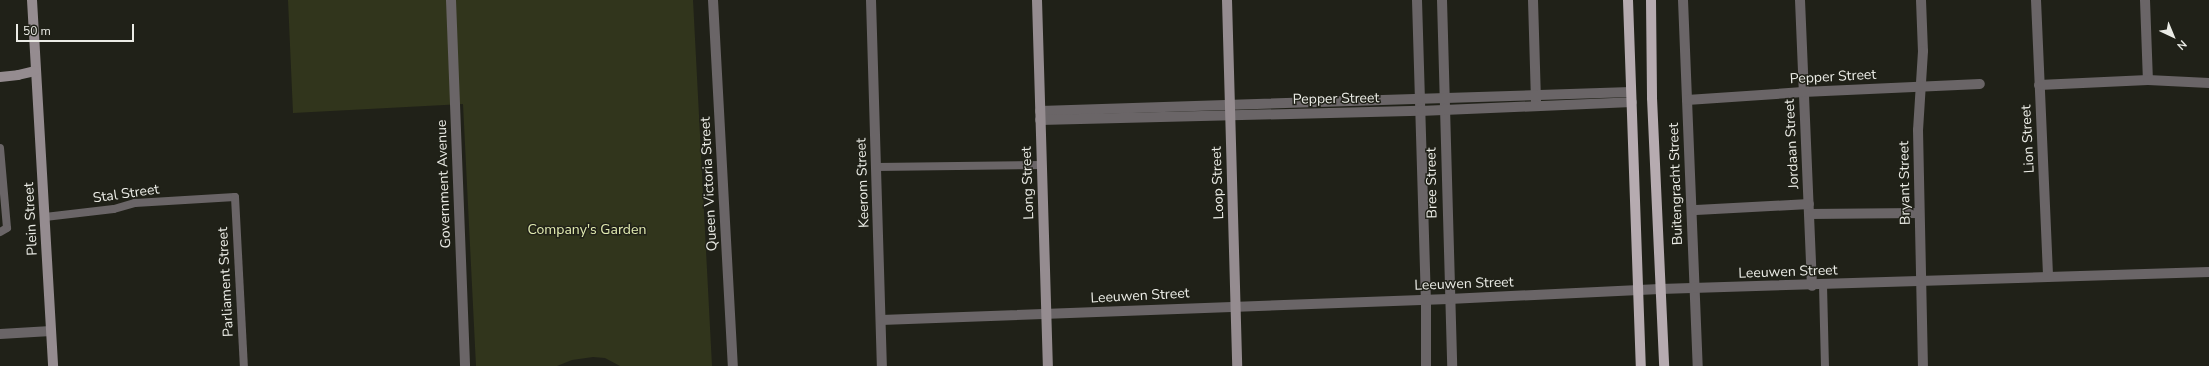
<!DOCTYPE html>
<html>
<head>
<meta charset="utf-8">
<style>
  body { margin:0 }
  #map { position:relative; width:2209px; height:366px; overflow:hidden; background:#202118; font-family:"Nunito Sans",sans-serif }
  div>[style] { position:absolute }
  .green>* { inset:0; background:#31351c }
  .lane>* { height:8px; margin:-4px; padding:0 4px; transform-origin:4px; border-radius:4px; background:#6a6567 }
  .street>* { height:10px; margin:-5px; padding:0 5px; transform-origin:5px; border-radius:5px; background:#6a6567 }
  .secondary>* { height:10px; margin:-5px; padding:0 5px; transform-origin:5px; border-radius:5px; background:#958c90 }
  .primary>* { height:10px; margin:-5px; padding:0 5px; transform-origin:5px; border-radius:5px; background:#b6abb0 }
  span { translate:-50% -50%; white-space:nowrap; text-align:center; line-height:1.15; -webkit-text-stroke:3px #202118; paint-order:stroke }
  .street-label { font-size:14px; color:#ebece6 }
  .park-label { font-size:14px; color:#e2ebb1 }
  .north { position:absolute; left:2153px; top:16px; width:40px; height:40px; -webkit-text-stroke:3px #202118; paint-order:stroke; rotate:136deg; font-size:11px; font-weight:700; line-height:16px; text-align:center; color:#ebece6 }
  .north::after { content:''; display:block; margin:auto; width:14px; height:18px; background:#ebece6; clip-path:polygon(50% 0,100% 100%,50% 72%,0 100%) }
  .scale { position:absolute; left:16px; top:24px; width:118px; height:18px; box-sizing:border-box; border:2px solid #ebece6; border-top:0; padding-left:5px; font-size:12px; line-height:14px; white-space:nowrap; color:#ebece6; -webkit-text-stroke:3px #202118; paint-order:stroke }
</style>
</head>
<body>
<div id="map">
  <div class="green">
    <div style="clip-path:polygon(288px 0,693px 0,712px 366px,620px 366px,605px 358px,593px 357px,572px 360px,557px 366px,476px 366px,463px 104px,293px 113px)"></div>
  </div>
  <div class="lane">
    <div style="left:0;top:148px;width:80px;rotate:85deg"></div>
    <div style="left:7px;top:228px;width:8px;rotate:150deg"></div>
    <div style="left:876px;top:167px;width:165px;rotate:-0.7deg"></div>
    <div style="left:45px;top:217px;width:69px;rotate:-6.6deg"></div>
    <div style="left:114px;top:209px;width:22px;rotate:-16deg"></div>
    <div style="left:135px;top:203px;width:100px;rotate:-3.4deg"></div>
    <div style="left:235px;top:197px;width:169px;rotate:87deg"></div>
    <div style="left:1823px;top:285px;width:81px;rotate:88.6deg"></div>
  </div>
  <div class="street">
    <div style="left:451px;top:0;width:366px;rotate:87.8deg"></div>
    <div style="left:713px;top:0;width:367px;rotate:86.9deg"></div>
    <div style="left:871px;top:0;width:366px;rotate:88.3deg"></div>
    <div style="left:1417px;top:0;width:299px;rotate:88.3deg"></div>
    <div style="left:1426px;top:299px;width:67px;rotate:90deg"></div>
    <div style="left:1442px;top:0;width:366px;rotate:88.4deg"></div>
    <div style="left:1533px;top:0;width:102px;rotate:88.3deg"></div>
    <div style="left:1683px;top:0;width:366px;rotate:87.7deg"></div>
    <div style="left:1800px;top:0;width:286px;rotate:87.6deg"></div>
    <div style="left:1921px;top:0;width:51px;rotate:87.8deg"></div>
    <div style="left:1923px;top:51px;width:79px;rotate:93.6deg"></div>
    <div style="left:1918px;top:130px;width:236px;rotate:88.8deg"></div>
    <div style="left:2036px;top:0;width:277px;rotate:87.5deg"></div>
    <div style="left:2145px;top:0;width:80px;rotate:87.9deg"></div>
    <div style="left:2039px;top:85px;width:109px;rotate:-2.6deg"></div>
    <div style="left:2148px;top:80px;width:61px;rotate:2.8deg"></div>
    <div style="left:1687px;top:100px;width:116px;rotate:-3.9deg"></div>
    <div style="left:1803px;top:92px;width:177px;rotate:-2.6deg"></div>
    <div style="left:1040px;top:111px;width:591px;rotate:-1.84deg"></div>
    <div style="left:1040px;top:120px;width:380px;rotate:-1.4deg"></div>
    <div style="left:1420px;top:111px;width:212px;rotate:-2.4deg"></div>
    <div style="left:1696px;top:210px;width:113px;rotate:-3deg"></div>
    <div style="left:1809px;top:214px;width:110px;rotate:-0.5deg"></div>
    <div style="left:881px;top:320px;width:568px;rotate:-2.12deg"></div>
    <div style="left:1449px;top:299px;width:211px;rotate:-2.7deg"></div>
    <div style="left:1660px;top:289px;width:549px;rotate:-1.77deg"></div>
    <div style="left:0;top:334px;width:51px;rotate:-3.4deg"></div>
  </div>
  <div class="secondary">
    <div style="left:32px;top:0;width:367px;rotate:86.7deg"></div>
    <div style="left:1037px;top:0;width:366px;rotate:88.3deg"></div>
    <div style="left:1227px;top:0;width:366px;rotate:88.4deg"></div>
    <div style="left:0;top:77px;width:18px;rotate:-6deg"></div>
    <div style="left:18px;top:75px;width:17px;rotate:-13deg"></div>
  </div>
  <div class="primary">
    <div style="left:1628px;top:0;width:366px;rotate:88deg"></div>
    <div style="left:1651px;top:0;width:98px;rotate:89.4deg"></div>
    <div style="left:1652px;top:98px;width:268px;rotate:87.4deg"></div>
  </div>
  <div class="street-label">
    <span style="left:1833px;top:77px;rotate:-3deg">Pepper Street</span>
    <span style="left:1336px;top:99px;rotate:-1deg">Pepper Street</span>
    <span style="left:2028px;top:139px;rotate:-93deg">Lion Street</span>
    <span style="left:1792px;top:144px;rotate:-93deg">Jordaan Street</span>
    <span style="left:863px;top:183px;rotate:-92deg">Keerom Street</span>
    <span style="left:1028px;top:183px;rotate:-92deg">Long Street</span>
    <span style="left:1218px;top:183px;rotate:-92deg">Loop Street</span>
    <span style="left:1432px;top:183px;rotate:-91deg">Bree Street</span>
    <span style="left:1905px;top:183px;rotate:-91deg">Bryant Street</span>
    <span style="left:444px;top:184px;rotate:-92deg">Government Avenue</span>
    <span style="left:709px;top:184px;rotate:-93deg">Queen Victoria Street</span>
    <span style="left:1676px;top:184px;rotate:-92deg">Buitengracht Street</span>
    <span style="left:126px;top:194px;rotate:-8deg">Stal Street</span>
    <span style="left:31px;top:219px;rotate:-93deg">Plein Street</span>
    <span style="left:1788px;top:272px;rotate:-2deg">Leeuwen Street</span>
    <span style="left:226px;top:282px;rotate:-93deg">Parliament Street</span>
    <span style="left:1464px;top:284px;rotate:-2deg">Leeuwen Street</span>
    <span style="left:1140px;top:296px;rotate:-3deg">Leeuwen Street</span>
  </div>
  <div class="park-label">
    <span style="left:587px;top:230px">Company's Garden</span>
  </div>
  <div class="north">N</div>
  <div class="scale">50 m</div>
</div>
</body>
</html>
